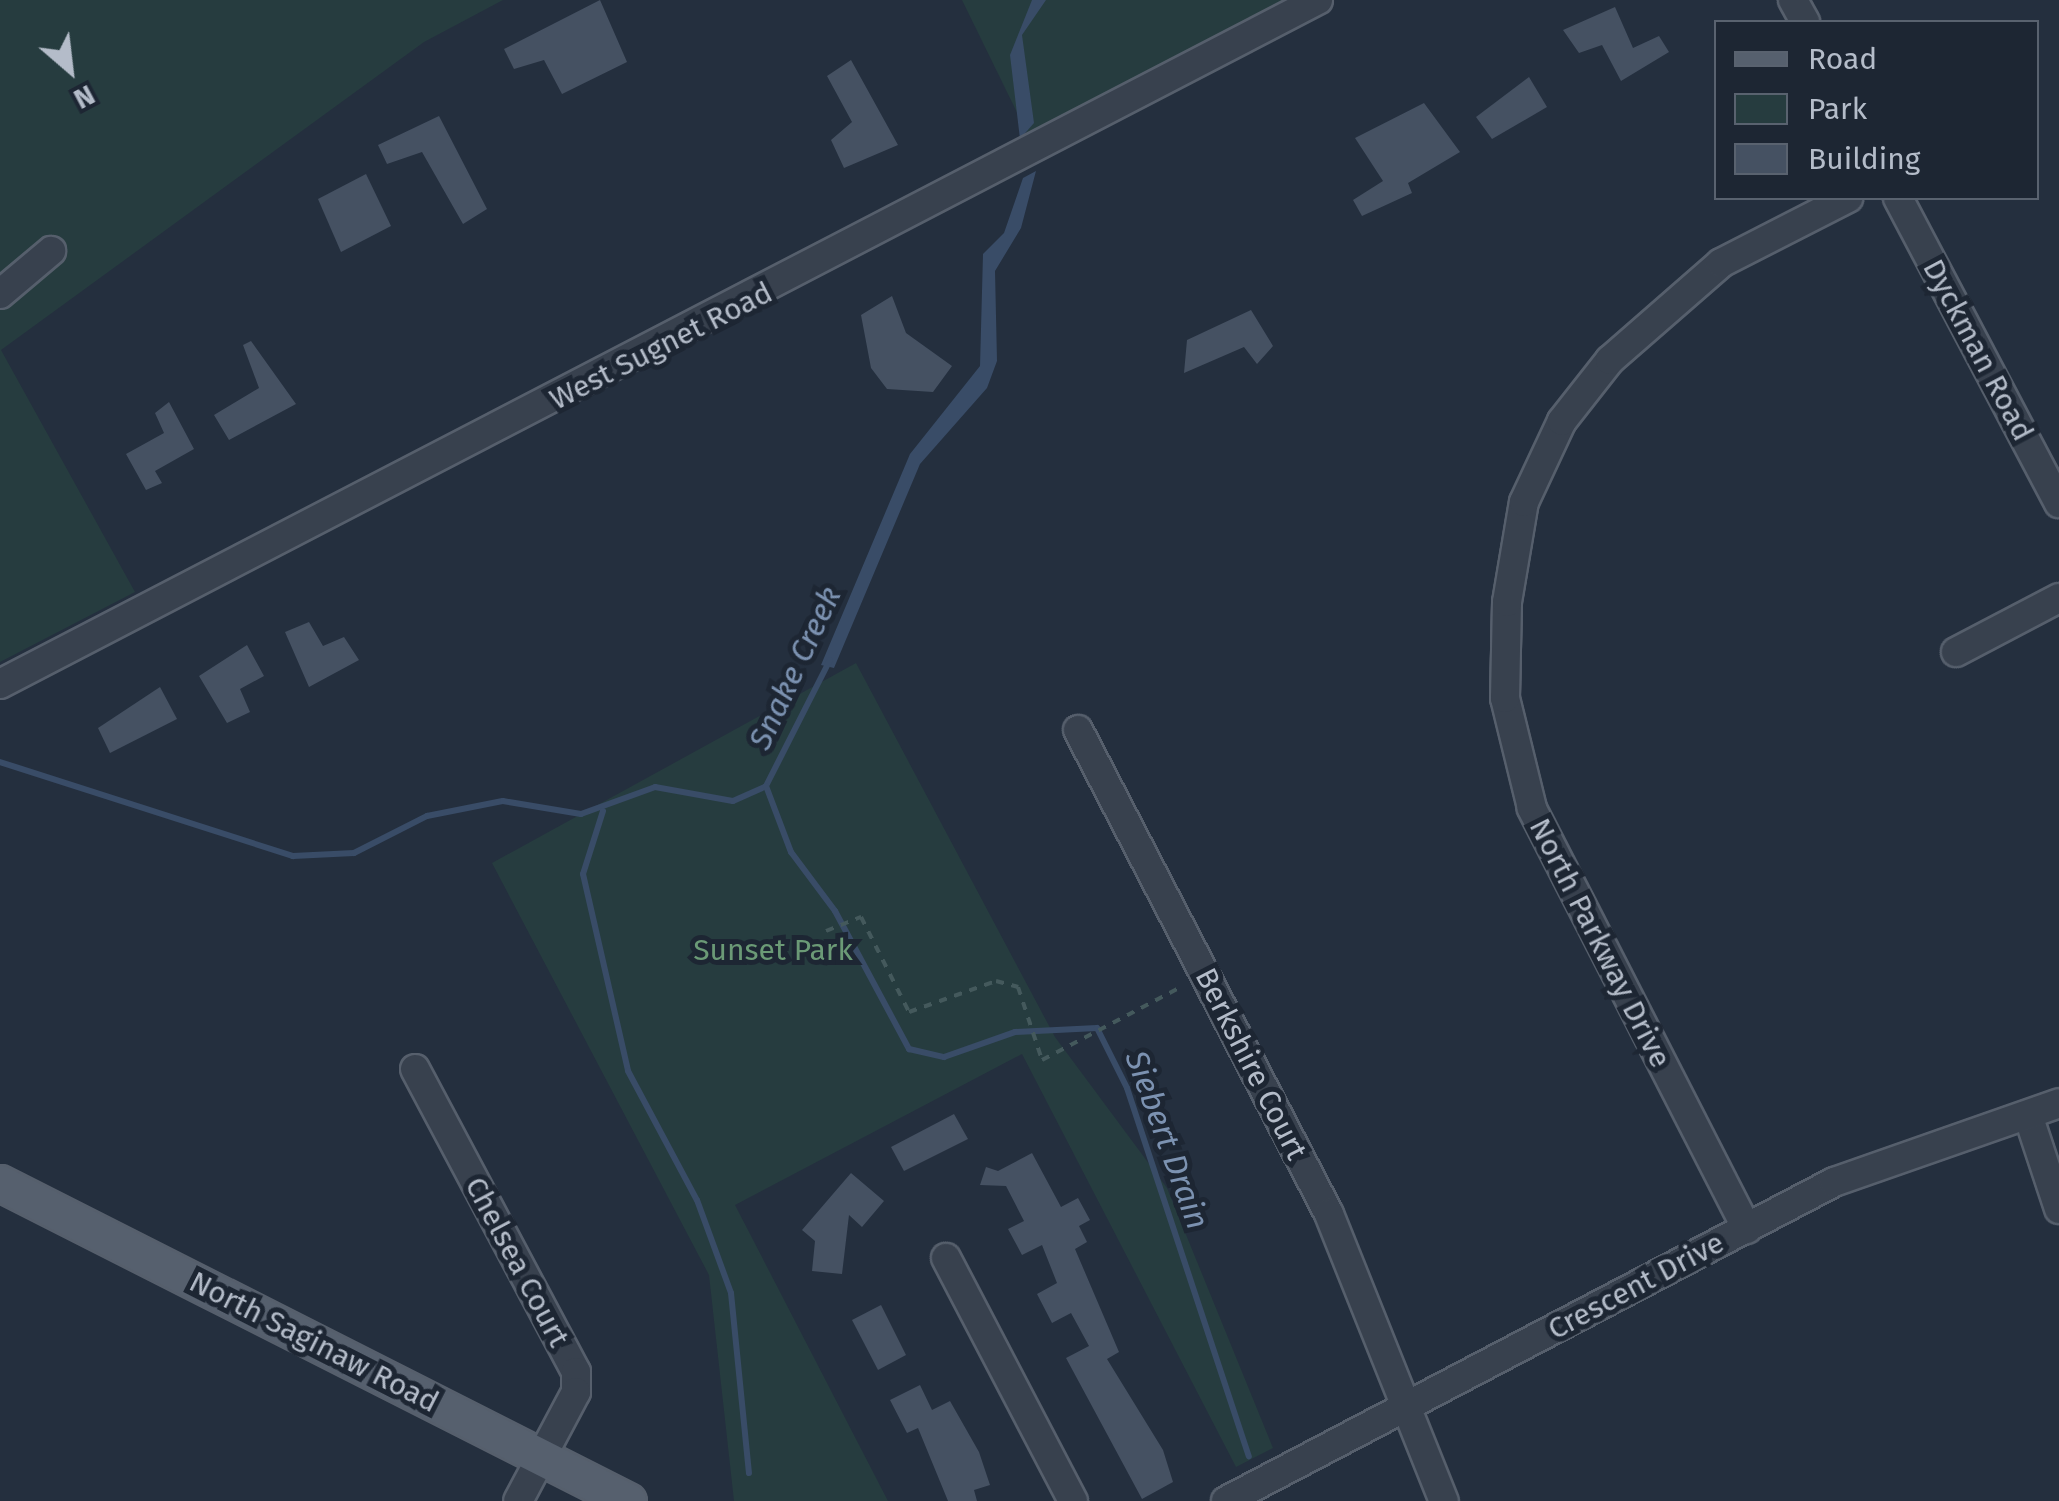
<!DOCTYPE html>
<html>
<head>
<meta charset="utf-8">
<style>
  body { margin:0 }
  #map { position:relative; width:2059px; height:1501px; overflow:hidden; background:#242f3e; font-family:"Fira Sans",sans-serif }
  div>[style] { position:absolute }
  .green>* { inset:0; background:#263c3f }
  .water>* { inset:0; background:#394c67 }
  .stream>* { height:6px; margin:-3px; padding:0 3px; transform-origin:3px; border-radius:3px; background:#394c67 }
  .building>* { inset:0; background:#455162 }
  .path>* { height:4px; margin-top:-2px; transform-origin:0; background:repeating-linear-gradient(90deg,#44595c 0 8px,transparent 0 16px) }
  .roads { filter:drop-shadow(2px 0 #565f6c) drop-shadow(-2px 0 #565f6c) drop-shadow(0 2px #565f6c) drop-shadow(0 -2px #565f6c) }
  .minor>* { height:28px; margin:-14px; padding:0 14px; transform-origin:14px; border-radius:14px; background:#38414e }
  .major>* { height:35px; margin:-17.5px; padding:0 17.5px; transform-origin:17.5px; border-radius:17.5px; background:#56606e }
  span { translate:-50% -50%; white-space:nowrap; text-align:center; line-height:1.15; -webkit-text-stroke:10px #1d2633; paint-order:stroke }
  .street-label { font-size:30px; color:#b4bcc9 }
  .park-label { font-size:30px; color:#6b9a76 }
  .water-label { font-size:32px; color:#7c92b1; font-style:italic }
  .legend { position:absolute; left:1714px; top:20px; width:325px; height:180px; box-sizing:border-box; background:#1d2633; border:2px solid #59626f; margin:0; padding:12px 18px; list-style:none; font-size:30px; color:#b4bcc9 }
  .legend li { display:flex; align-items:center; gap:20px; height:50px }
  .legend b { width:50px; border:2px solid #59626f }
  .north { position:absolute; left:20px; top:20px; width:100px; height:100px; -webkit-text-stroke:8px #1d2633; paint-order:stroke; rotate:152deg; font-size:28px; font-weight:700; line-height:40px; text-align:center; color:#b4bcc9 }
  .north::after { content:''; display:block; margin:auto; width:35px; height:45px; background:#b4bcc9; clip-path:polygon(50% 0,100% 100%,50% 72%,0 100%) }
</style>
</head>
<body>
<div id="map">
  <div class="green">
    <div style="clip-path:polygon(0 0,503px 0,424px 42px,1px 350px,135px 592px,0 662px)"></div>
    <div style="clip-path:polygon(962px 0,1297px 0,1031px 141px)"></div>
    <div style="clip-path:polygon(856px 663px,1055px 1037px,1167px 1188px,1273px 1448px,1236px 1467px,1022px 1054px,735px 1205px,888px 1501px,734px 1501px,709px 1275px,492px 863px)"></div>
  </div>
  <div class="water">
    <div style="clip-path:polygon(1032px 0,1046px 0,1022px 35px,1034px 123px,1020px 139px,1010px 55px)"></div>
    <div style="clip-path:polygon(1036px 171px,1021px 228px,995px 271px,997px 361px,987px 388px,920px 464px,834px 668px,821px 665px,910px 454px,980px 366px,983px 254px,1004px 233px,1023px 178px)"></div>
  </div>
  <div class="stream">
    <div style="left:0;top:762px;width:308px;rotate:17.8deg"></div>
    <div style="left:293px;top:856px;width:61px;rotate:-2.8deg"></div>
    <div style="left:354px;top:853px;width:82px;rotate:-26.9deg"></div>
    <div style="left:427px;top:816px;width:77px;rotate:-11.2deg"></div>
    <div style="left:503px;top:801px;width:79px;rotate:9.5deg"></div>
    <div style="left:581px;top:814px;width:79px;rotate:-20deg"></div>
    <div style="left:655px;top:787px;width:79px;rotate:10.2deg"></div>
    <div style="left:733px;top:801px;width:36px;rotate:-24deg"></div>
    <div style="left:766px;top:786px;width:141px;rotate:-63.1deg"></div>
    <div style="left:766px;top:786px;width:71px;rotate:69.3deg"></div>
    <div style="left:791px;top:852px;width:74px;rotate:53.3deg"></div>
    <div style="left:835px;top:911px;width:157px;rotate:61.8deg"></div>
    <div style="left:909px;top:1049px;width:36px;rotate:13deg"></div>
    <div style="left:944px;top:1057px;width:75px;rotate:-19.4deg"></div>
    <div style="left:1015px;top:1032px;width:82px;rotate:-2.8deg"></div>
    <div style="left:1097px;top:1028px;width:67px;rotate:63.4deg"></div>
    <div style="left:1127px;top:1088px;width:388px;rotate:71.7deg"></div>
    <div style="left:603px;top:811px;width:66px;rotate:107.6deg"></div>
    <div style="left:583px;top:874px;width:202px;rotate:77.1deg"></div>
    <div style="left:628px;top:1071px;width:146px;rotate:61.9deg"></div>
    <div style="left:697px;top:1200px;width:99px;rotate:69.9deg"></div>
    <div style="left:731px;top:1293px;width:181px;rotate:84.3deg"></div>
  </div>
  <div class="building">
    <div style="clip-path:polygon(600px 0,627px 62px,562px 94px,544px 60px,514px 69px,504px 49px)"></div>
    <div style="clip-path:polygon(1615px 7px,1633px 48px,1659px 36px,1669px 52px,1621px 81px,1602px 45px,1579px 53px,1563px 30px)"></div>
    <div style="clip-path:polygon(851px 60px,898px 145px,844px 168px,831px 140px,852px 122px,827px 76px)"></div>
    <div style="clip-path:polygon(1529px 77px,1547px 107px,1492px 139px,1476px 117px)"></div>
    <div style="clip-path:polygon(1424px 103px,1460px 152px,1408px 183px,1412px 193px,1362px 216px,1353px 200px,1383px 181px,1355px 138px)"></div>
    <div style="clip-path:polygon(439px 116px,487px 209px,463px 224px,422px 152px,387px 164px,378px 145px)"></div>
    <div style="clip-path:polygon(366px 174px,391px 226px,341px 252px,318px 199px)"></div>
    <div style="clip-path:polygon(892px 296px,906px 333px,952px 366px,933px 392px,887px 389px,871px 368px,861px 315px)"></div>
    <div style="clip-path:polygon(1251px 310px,1273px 346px,1257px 364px,1244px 347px,1184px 373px,1187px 340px)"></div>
    <div style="clip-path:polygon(251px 341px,296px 404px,229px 440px,214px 415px,259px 388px,243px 345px)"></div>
    <div style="clip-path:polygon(169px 402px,194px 449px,155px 471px,162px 483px,146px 490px,126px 454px,164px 433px,155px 413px)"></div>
    <div style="clip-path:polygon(309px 622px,323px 646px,344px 637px,359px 660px,309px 687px,285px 632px)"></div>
    <div style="clip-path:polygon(247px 645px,264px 676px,240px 689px,250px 712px,227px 723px,199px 676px)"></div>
    <div style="clip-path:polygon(160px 687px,177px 719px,110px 753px,98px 728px)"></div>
    <div style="clip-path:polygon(954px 1114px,968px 1139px,904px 1171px,891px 1147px)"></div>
    <div style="clip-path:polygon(1032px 1153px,1061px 1207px,1078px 1198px,1090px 1220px,1079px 1226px,1087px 1242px,1075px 1249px,1119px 1352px,1107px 1359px,1163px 1450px,1173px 1482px,1142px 1499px,1066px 1358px,1089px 1346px,1071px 1313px,1052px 1323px,1037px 1294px,1057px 1283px,1042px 1245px,1022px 1255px,1008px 1229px,1024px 1221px,1006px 1186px,980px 1185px,986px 1167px,998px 1171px)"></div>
    <div style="clip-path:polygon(851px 1173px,884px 1201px,862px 1227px,849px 1215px,842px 1274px,812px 1271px,815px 1241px,802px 1230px)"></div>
    <div style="clip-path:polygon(881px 1305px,906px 1355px,878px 1370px,852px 1320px)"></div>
    <div style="clip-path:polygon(920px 1385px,932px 1410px,950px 1401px,979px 1452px,990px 1485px,974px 1490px,977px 1501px,948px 1501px,918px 1428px,907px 1433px,890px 1400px)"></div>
  </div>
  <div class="path">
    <div style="left:826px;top:931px;width:38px;rotate:-22deg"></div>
    <div style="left:861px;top:917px;width:106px;rotate:63.2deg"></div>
    <div style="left:909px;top:1012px;width:92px;rotate:-19.6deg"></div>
    <div style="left:996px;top:981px;width:23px;rotate:15deg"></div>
    <div style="left:1018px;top:987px;width:77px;rotate:71.8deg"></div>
    <div style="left:1042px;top:1060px;width:159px;rotate:-27.7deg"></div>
  </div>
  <div class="roads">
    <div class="minor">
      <div style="left:1793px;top:0;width:25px;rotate:61deg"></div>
      <div style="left:1898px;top:198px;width:345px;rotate:62.2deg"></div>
      <div style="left:0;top:294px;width:67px;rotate:-40.1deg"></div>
      <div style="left:1956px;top:652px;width:116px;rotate:-27.7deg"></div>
      <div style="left:0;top:684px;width:1485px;rotate:-27.43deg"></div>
      <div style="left:1078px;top:730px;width:545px;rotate:62.59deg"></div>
      <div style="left:1329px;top:1214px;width:309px;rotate:68.2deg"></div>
      <div style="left:415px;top:1069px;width:343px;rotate:62deg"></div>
      <div style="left:576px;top:1372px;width:20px;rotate:90deg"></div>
      <div style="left:576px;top:1392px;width:123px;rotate:118deg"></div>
      <div style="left:2028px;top:1115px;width:99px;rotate:71.7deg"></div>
      <div style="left:1747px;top:1229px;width:473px;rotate:-117.1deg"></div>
      <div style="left:1532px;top:808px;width:113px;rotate:-103.8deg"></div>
      <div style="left:1505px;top:698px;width:96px;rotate:-88.8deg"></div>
      <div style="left:1507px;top:602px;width:101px;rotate:-80.4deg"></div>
      <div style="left:1524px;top:502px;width:89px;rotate:-64.9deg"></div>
      <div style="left:1562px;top:421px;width:78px;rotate:-51.8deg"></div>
      <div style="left:1610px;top:360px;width:147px;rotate:-41.1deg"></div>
      <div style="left:1721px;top:263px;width:143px;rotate:-27.1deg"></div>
      <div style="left:946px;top:1258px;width:274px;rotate:62.4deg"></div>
      <div style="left:1226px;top:1501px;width:687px;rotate:-27.68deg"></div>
      <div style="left:1834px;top:1182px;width:238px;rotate:-19.3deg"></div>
    </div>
    <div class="major">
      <div style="left:0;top:1183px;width:704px;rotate:26.86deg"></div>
    </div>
  </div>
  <div class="street-label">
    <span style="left:661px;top:346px;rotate:-27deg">West Sugnet Road</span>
    <span style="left:1978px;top:350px;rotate:62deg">Dyckman Road</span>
    <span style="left:1600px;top:943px;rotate:63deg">North Parkway Drive</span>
    <span style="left:1251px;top:1064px;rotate:63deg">Berkshire Court</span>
    <span style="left:517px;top:1262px;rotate:62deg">Chelsea Court</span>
    <span style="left:1636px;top:1286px;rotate:-28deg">Crescent Drive</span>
    <span style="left:314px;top:1342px;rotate:27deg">North Saginaw Road</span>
  </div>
  <div class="park-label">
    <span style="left:773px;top:950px">Sunset Park</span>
  </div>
  <div class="water-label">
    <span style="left:795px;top:668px;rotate:-65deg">Snake Creek</span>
    <span style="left:1167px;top:1140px;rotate:70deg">Siebert Drain</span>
  </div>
  <ul class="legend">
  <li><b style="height:12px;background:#56606e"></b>Road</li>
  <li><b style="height:28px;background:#263c3f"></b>Park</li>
  <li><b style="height:28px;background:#455162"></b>Building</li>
  </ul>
  <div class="north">N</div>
</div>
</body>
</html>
